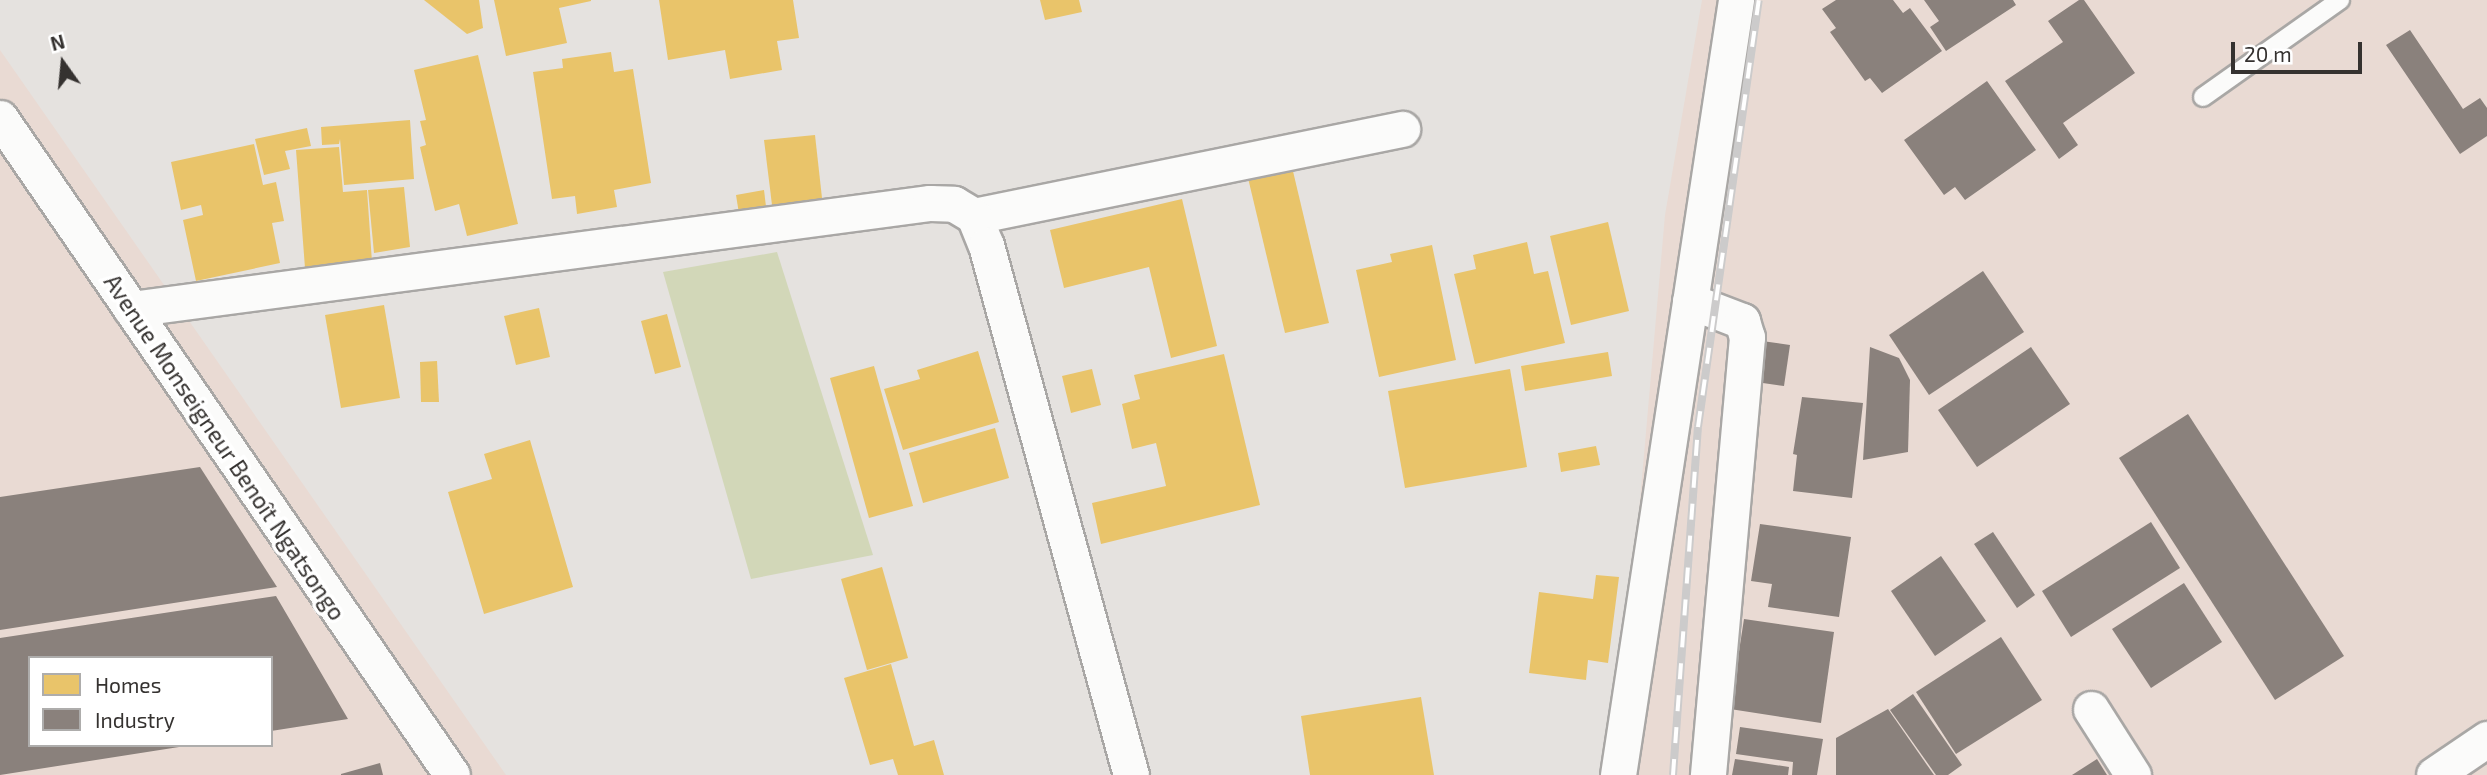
<!DOCTYPE html>
<html>
<head>
<meta charset="utf-8">
<style>
  body { margin:0 }
  #map { position:relative; width:2487px; height:775px; overflow:hidden; background:#e5e2df; font-family:"Exo 2",sans-serif }
  div>[style] { position:absolute }
  .industrial>* { inset:0; background:#e9dad3 }
  .green>* { inset:0; background:#d2d7b8 }
  .homes>* { inset:0; background:#e9c46a }
  .industry>* { inset:0; background:#8a817c }
  .roads { filter:drop-shadow(2px 0 #a9a7a5) drop-shadow(-2px 0 #a9a7a5) drop-shadow(0 2px #a9a7a5) drop-shadow(0 -2px #a9a7a5) }
  .lane>* { height:18px; margin:-9px; padding:0 9px; transform-origin:9px; border-radius:9px; background:#fbfbfa }
  .street>* { height:35px; margin:-17.5px; padding:0 17.5px; transform-origin:17.5px; border-radius:17.5px; background:#fbfbfa }
  .rail>* { height:8px; margin-top:-4px; transform-origin:0; background:repeating-linear-gradient(90deg,#fff 0 16px,#cccbcb 0 32px); box-sizing:border-box; border-block:2px solid #cccbcb }
  span { translate:-50% -50%; white-space:nowrap; text-align:center; line-height:1.15; -webkit-text-stroke:7px #fff; paint-order:stroke }
  .street-label { font-size:23px; color:#353230 }
  .legend { position:absolute; left:28px; top:656px; width:245px; height:91px; box-sizing:border-box; background:#fff; border:2px solid #aeadac; margin:0; padding:9px 12px; list-style:none; font-size:21px; color:#353230 }
  .legend li { display:flex; align-items:center; gap:14px; height:35px }
  .legend b { width:35px; border:2px solid #aeadac }
  .north { position:absolute; left:28px; top:28px; width:70px; height:70px; -webkit-text-stroke:5px #fff; paint-order:stroke; rotate:345deg; font-size:19px; font-weight:700; line-height:28px; text-align:center; color:#353230 }
  .north::after { content:''; display:block; margin:auto; width:24px; height:32px; background:#353230; clip-path:polygon(50% 0,100% 100%,50% 72%,0 100%) }
  .scale { position:absolute; left:2231px; top:42px; width:131px; height:32px; box-sizing:border-box; border:4px solid #353230; border-top:0; padding-left:9px; font-size:21px; line-height:24px; white-space:nowrap; color:#353230; -webkit-text-stroke:5px #fff; paint-order:stroke }
</style>
</head>
<body>
<div id="map">
  <div class="industrial">
    <div style="clip-path:polygon(1702px 0,2487px 0,2487px 775px,1616px 775px,1665px 215px)"></div>
    <div style="clip-path:polygon(evenodd,0 50px,67px 146px,506px 775px,0 775px,0 50px,30px 658px,271px 658px,271px 745px,30px 745px,30px 658px)"></div>
  </div>
  <div class="green">
    <div style="clip-path:polygon(777px 252px,873px 555px,751px 579px,663px 272px)"></div>
  </div>
  <div class="homes">
    <div style="clip-path:polygon(424px 0,479px 0,483px 28px,467px 34px)"></div>
    <div style="clip-path:polygon(494px 0,591px 0,591px 1px,559px 8px,567px 43px,506px 56px)"></div>
    <div style="clip-path:polygon(659px 0,793px 0,799px 38px,777px 41px,782px 70px,730px 79px,725px 50px,668px 60px)"></div>
    <div style="clip-path:polygon(1040px 0,1079px 0,1082px 12px,1045px 20px)"></div>
    <div style="clip-path:polygon(611px 52px,614px 72px,633px 69px,651px 183px,614px 190px,617px 207px,577px 214px,575px 196px,552px 199px,533px 72px,563px 68px,562px 59px)"></div>
    <div style="clip-path:polygon(478px 55px,518px 224px,467px 236px,459px 204px,435px 211px,420px 147px,426px 145px,420px 121px,426px 120px,414px 70px)"></div>
    <div style="clip-path:polygon(410px 120px,414px 179px,344px 185px,340px 139px,339px 144px,322px 145px,321px 127px)"></div>
    <div style="clip-path:polygon(307px 128px,311px 146px,285px 151px,290px 169px,264px 175px,255px 139px)"></div>
    <div style="clip-path:polygon(815px 135px,823px 207px,773px 213px,764px 140px)"></div>
    <div style="clip-path:polygon(254px 144px,263px 185px,276px 182px,284px 221px,272px 223px,280px 263px,196px 281px,183px 220px,203px 215px,201px 205px,181px 210px,171px 162px)"></div>
    <div style="clip-path:polygon(339px 147px,343px 192px,367px 190px,372px 262px,305px 268px,296px 150px)"></div>
    <div style="clip-path:polygon(1292px 167px,1329px 323px,1285px 333px,1248px 178px)"></div>
    <div style="clip-path:polygon(404px 187px,410px 247px,374px 253px,368px 190px)"></div>
    <div style="clip-path:polygon(764px 190px,767px 215px,740px 220px,736px 195px)"></div>
    <div style="clip-path:polygon(1182px 199px,1217px 346px,1171px 358px,1149px 267px,1064px 288px,1050px 230px)"></div>
    <div style="clip-path:polygon(1608px 222px,1629px 311px,1571px 325px,1550px 236px)"></div>
    <div style="clip-path:polygon(1527px 242px,1534px 274px,1548px 271px,1565px 343px,1475px 364px,1454px 274px,1476px 269px,1473px 255px)"></div>
    <div style="clip-path:polygon(1432px 245px,1456px 360px,1379px 377px,1356px 270px,1392px 262px,1390px 254px)"></div>
    <div style="clip-path:polygon(384px 305px,400px 398px,341px 408px,325px 315px)"></div>
    <div style="clip-path:polygon(539px 308px,550px 357px,516px 365px,504px 316px)"></div>
    <div style="clip-path:polygon(667px 314px,681px 367px,655px 374px,641px 321px)"></div>
    <div style="clip-path:polygon(978px 351px,999px 422px,903px 450px,884px 389px,920px 379px,917px 370px)"></div>
    <div style="clip-path:polygon(1608px 352px,1612px 376px,1525px 391px,1521px 366px)"></div>
    <div style="clip-path:polygon(1224px 354px,1260px 505px,1101px 544px,1092px 503px,1166px 486px,1156px 443px,1132px 449px,1122px 404px,1140px 399px,1134px 375px)"></div>
    <div style="clip-path:polygon(437px 361px,439px 402px,421px 402px,420px 362px)"></div>
    <div style="clip-path:polygon(874px 366px,913px 506px,869px 518px,830px 378px)"></div>
    <div style="clip-path:polygon(1092px 369px,1101px 405px,1071px 413px,1062px 376px)"></div>
    <div style="clip-path:polygon(1510px 369px,1527px 467px,1405px 488px,1388px 391px)"></div>
    <div style="clip-path:polygon(995px 428px,1009px 478px,923px 503px,909px 453px)"></div>
    <div style="clip-path:polygon(530px 440px,573px 587px,484px 614px,448px 492px,492px 479px,484px 454px)"></div>
    <div style="clip-path:polygon(1596px 446px,1600px 465px,1561px 472px,1558px 453px)"></div>
    <div style="clip-path:polygon(882px 567px,908px 658px,867px 670px,841px 579px)"></div>
    <div style="clip-path:polygon(1596px 575px,1619px 577px,1608px 663px,1588px 660px,1586px 680px,1529px 673px,1539px 592px,1593px 599px)"></div>
    <div style="clip-path:polygon(891px 664px,914px 746px,934px 740px,944px 775px,898px 775px,893px 759px,870px 765px,844px 678px)"></div>
    <div style="clip-path:polygon(1421px 697px,1434px 775px,1310px 775px,1301px 716px)"></div>
  </div>
  <div class="industry">
    <div style="clip-path:polygon(1836px 0,1893px 0,1903px 13px,1910px 8px,1942px 51px,1882px 93px,1870px 78px,1865px 81px,1830px 32px,1836px 28px,1822px 9px)"></div>
    <div style="clip-path:polygon(1924px 0,2013px 0,2016px 5px,1946px 51px,1930px 27px,1939px 21px)"></div>
    <div style="clip-path:polygon(2079px 0,2084px 0,2135px 73px,2063px 123px,2078px 145px,2059px 159px,2005px 81px,2063px 42px,2048px 21px)"></div>
    <div style="clip-path:polygon(2410px 30px,2463px 109px,2480px 98px,2487px 108px,2487px 136px,2460px 154px,2386px 45px)"></div>
    <div style="clip-path:polygon(1987px 81px,2036px 150px,1965px 200px,1955px 187px,1944px 195px,1904px 140px)"></div>
    <div style="clip-path:polygon(1983px 271px,2024px 332px,1929px 395px,1889px 335px)"></div>
    <div style="clip-path:polygon(1762px 341px,1790px 345px,1784px 386px,1756px 382px)"></div>
    <div style="clip-path:polygon(1870px 347px,1899px 358px,1910px 380px,1908px 452px,1863px 460px)"></div>
    <div style="clip-path:polygon(2031px 347px,2070px 404px,1977px 467px,1938px 410px)"></div>
    <div style="clip-path:polygon(1802px 397px,1863px 403px,1852px 498px,1793px 491px,1797px 455px,1793px 454px)"></div>
    <div style="clip-path:polygon(2188px 414px,2344px 656px,2275px 700px,2119px 458px)"></div>
    <div style="clip-path:polygon(200px 467px,277px 587px,0 630px,0 497px)"></div>
    <div style="clip-path:polygon(2151px 522px,2180px 568px,2071px 637px,2042px 591px)"></div>
    <div style="clip-path:polygon(1760px 524px,1851px 537px,1839px 617px,1768px 607px,1772px 584px,1751px 581px)"></div>
    <div style="clip-path:polygon(1993px 532px,2035px 595px,2017px 608px,1974px 544px)"></div>
    <div style="clip-path:polygon(1941px 556px,1986px 621px,1935px 656px,1891px 591px)"></div>
    <div style="clip-path:polygon(2184px 583px,2222px 642px,2151px 688px,2112px 629px)"></div>
    <div style="clip-path:polygon(276px 596px,348px 719px,271px 731px,271px 658px,30px 658px,30px 745px,179px 747px,0 775px,0 638px)"></div>
    <div style="clip-path:polygon(1744px 619px,1834px 632px,1821px 723px,1730px 709px)"></div>
    <div style="clip-path:polygon(2001px 637px,2042px 700px,1956px 754px,1916px 692px)"></div>
    <div style="clip-path:polygon(1913px 694px,1962px 765px,1948px 775px,1936px 775px,1890px 710px)"></div>
    <div style="clip-path:polygon(1888px 709px,1934px 775px,1836px 775px,1836px 738px)"></div>
    <div style="clip-path:polygon(1740px 727px,1823px 739px,1817px 775px,1792px 775px,1793px 762px,1736px 754px)"></div>
    <div style="clip-path:polygon(1735px 759px,1789px 767px,1788px 775px,1732px 775px)"></div>
    <div style="clip-path:polygon(2097px 759px,2107px 775px,2072px 775px)"></div>
    <div style="clip-path:polygon(380px 763px,383px 775px,341px 775px,341px 774px)"></div>
  </div>
  <div class="roads">
    <div class="lane">
      <div style="left:2203px;top:97px;width:168px;rotate:-35.3deg"></div>
    </div>
    <div class="street">
      <div style="left:0;top:118px;width:797px;rotate:55.47deg"></div>
      <div style="left:974px;top:216px;width:437px;rotate:-11.5deg"></div>
      <div style="left:1690px;top:301px;width:56px;rotate:21deg"></div>
      <div style="left:1742px;top:321px;width:17px;rotate:73deg"></div>
      <div style="left:1747px;top:337px;width:440px;rotate:95.1deg"></div>
      <div style="left:131px;top:309px;width:806px;rotate:-7.56deg"></div>
      <div style="left:930px;top:203px;width:24px;rotate:2deg"></div>
      <div style="left:954px;top:204px;width:23px;rotate:31deg"></div>
      <div style="left:974px;top:216px;width:31px;rotate:68deg"></div>
      <div style="left:986px;top:245px;width:549px;rotate:74.7deg"></div>
      <div style="left:2091px;top:709px;width:78px;rotate:57.5deg"></div>
      <div style="left:1618px;top:775px;width:784px;rotate:-81.34deg"></div>
      <div style="left:2434px;top:775px;width:64px;rotate:-34.2deg"></div>
    </div>
  </div>
  <div class="rail">
    <div style="left:1673px;top:775px;width:349px;rotate:-85.9deg"></div>
    <div style="left:1698px;top:427px;width:431px;rotate:-81.9deg"></div>
  </div>
  <div class="street-label">
    <span style="left:225px;top:447px;rotate:56deg">Avenue Monseigneur Benoît Ngatsongo</span>
  </div>
  <ul class="legend">
  <li><b style="height:19px;background:#e9c46a"></b>Homes</li>
  <li><b style="height:19px;background:#8a817c"></b>Industry</li>
  </ul>
  <div class="north">N</div>
  <div class="scale">20 m</div>
</div>
</body>
</html>
